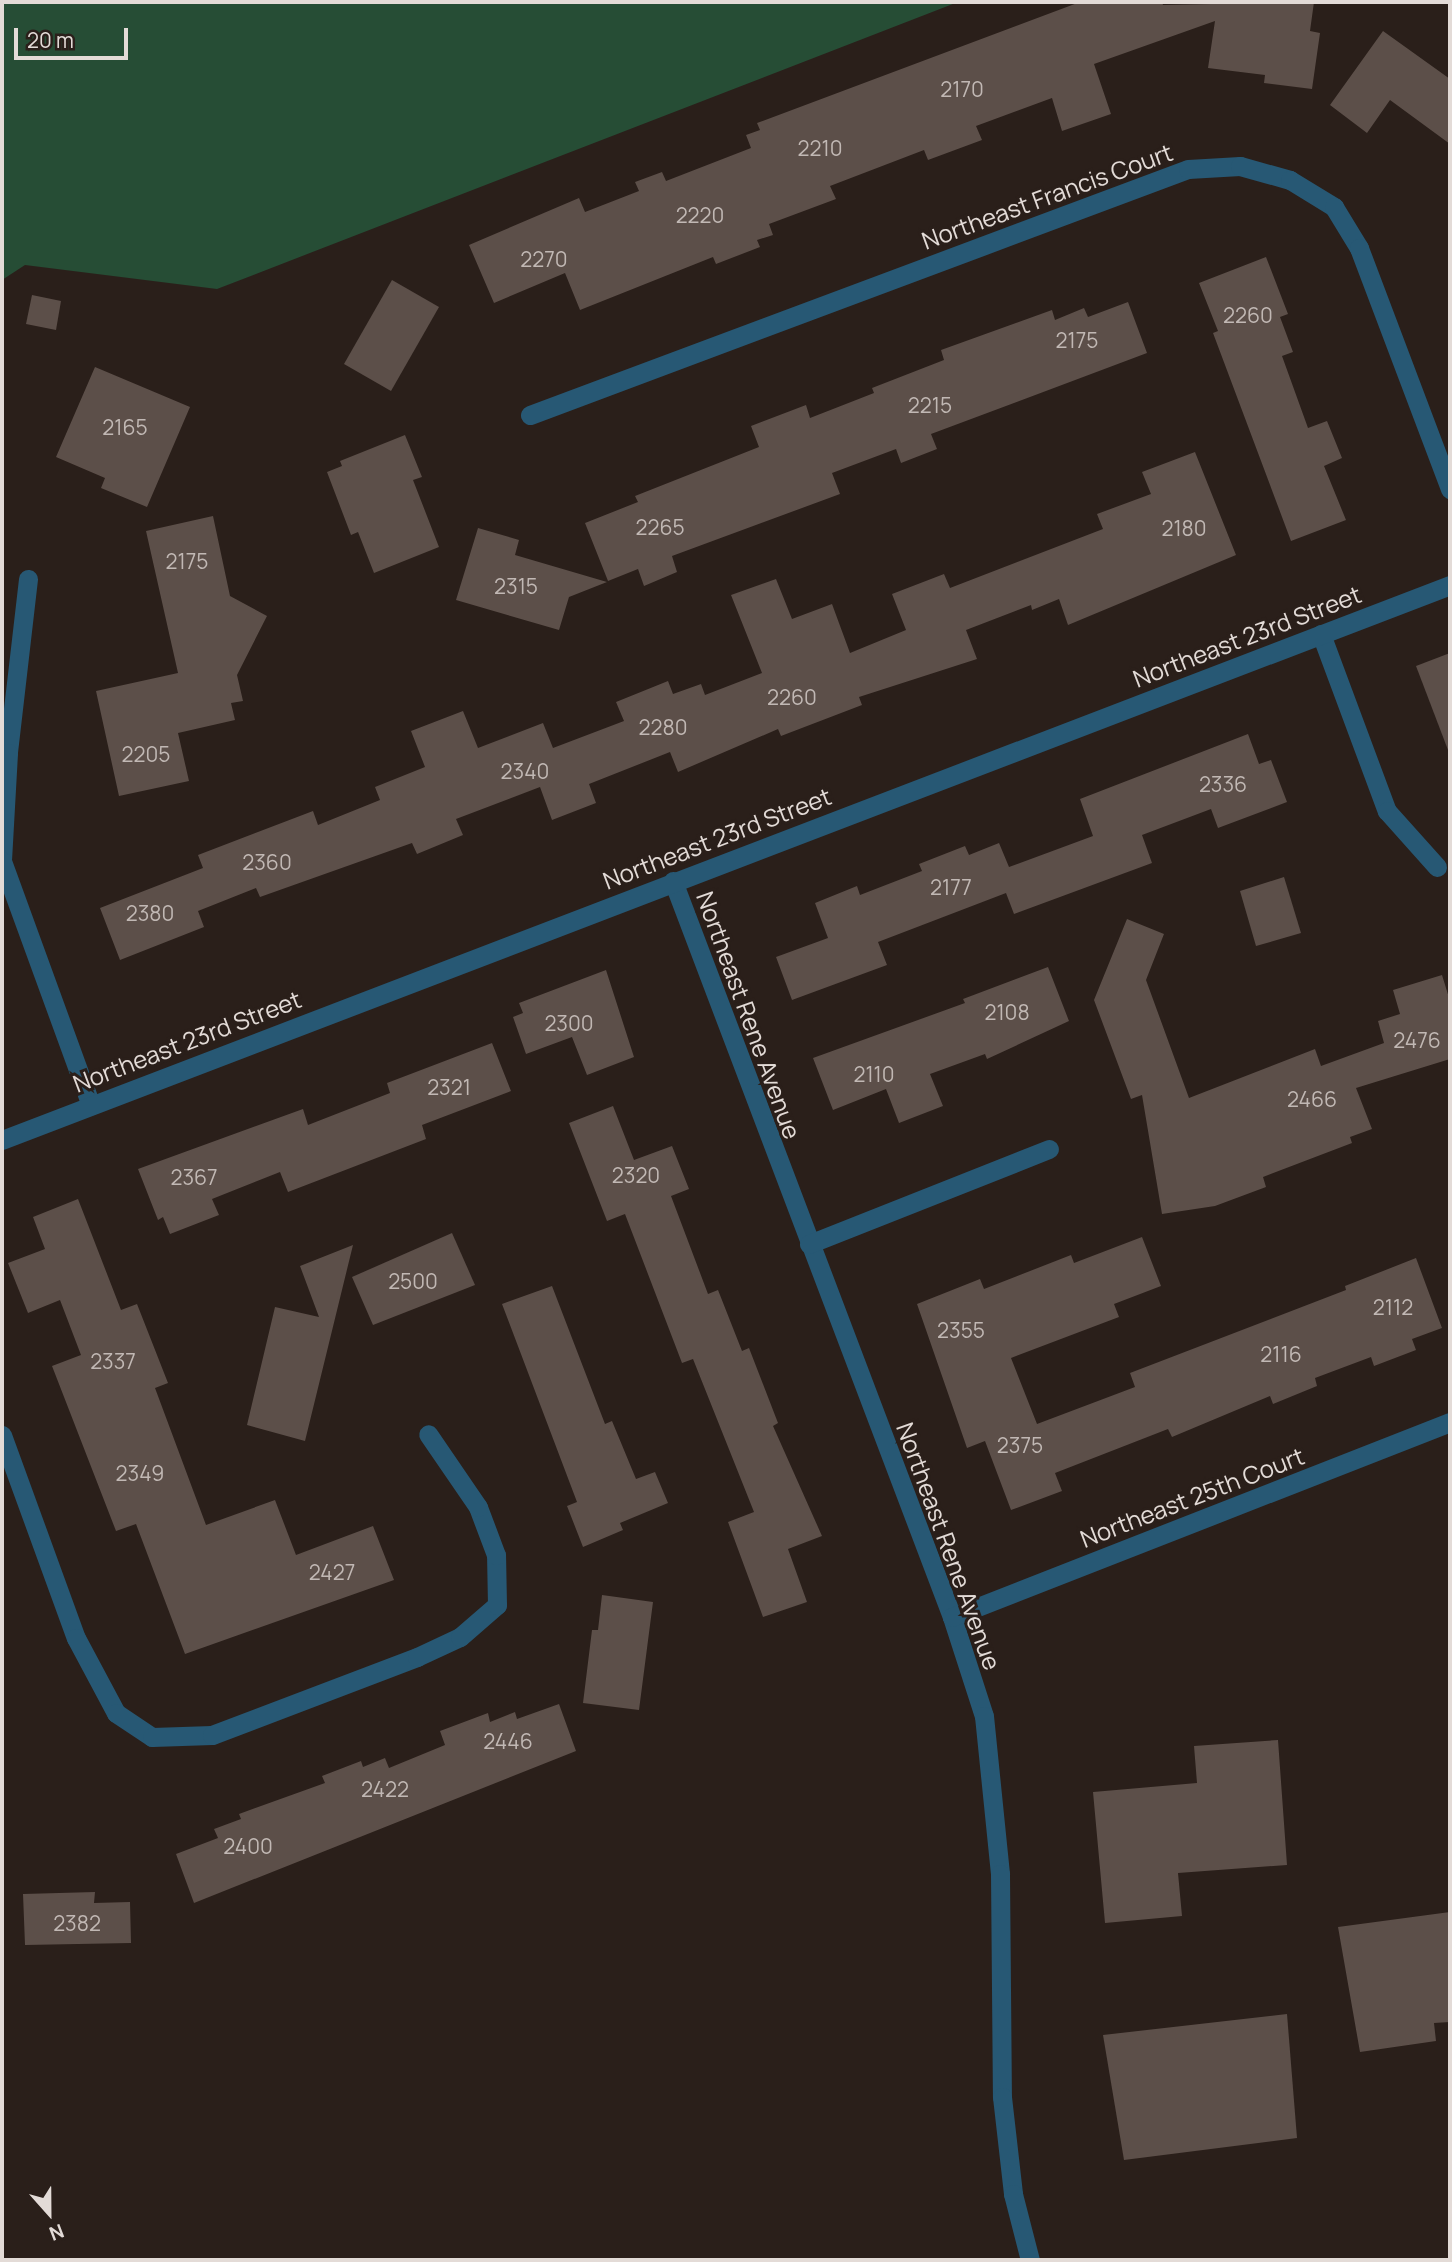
<!DOCTYPE html>
<html>
<head>
<meta charset="utf-8">
<style>
  body { margin:0 }
  #map { position:relative; width:1452px; height:2262px; overflow:hidden; background:#2a1f1a; font-family:Manrope,sans-serif }
  div>[style] { position:absolute }
  .green>* { inset:0; background:#264d35 }
  .building>* { inset:0; background:#5c4f49 }
  .minor>* { height:19px; margin:-9.5px; padding:0 9.5px; transform-origin:9.5px; border-radius:9.5px; background:#275874 }
  span { translate:-50% -50%; white-space:nowrap; text-align:center; line-height:1.15; -webkit-text-stroke:6px #2a1f1a; paint-order:stroke }
  .number-label { font-size:21px; color:#c1b8b4 }
  .number-label span { -webkit-text-stroke-width:0 }
  .street-label { font-size:24px; color:#e3dbd7 }
  .frame { position:absolute; inset:0; border:4px solid #e3dbd7; pointer-events:none }
  .north { position:absolute; left:14px; top:2178px; width:70px; height:70px; -webkit-text-stroke:5px #2a1f1a; paint-order:stroke; rotate:159deg; font-size:19px; font-weight:700; line-height:28px; text-align:center; color:#e3dbd7 }
  .north::after { content:''; display:block; margin:auto; width:24px; height:32px; background:#e3dbd7; clip-path:polygon(50% 0,100% 100%,50% 72%,0 100%) }
  .scale { position:absolute; left:14px; top:28px; width:114px; height:32px; box-sizing:border-box; border:4px solid #e3dbd7; border-top:0; padding-left:9px; font-size:21px; line-height:24px; white-space:nowrap; color:#e3dbd7; -webkit-text-stroke:5px #2a1f1a; paint-order:stroke }
</style>
</head>
<body>
<div id="map">
  <div class="green">
    <div style="clip-path:polygon(2px 2px,958px 2px,217px 289px,25px 265px,2px 280px)"></div>
  </div>
  <div class="building">
    <div style="clip-path:polygon(1080px 2px,1162px 2px,1163px 5px,1314px 2px,1310px 31px,1320px 33px,1312px 89px,1264px 83px,1265px 75px,1208px 68px,1215px 21px,1094px 64px,1111px 114px,1062px 131px,1052px 98px,976px 126px,982px 140px,928px 160px,924px 150px,830px 186px,836px 199px,769px 224px,773px 235px,757px 240px,760px 247px,716px 264px,713px 257px,580px 310px,565px 273px,494px 303px,469px 245px,579px 198px,585px 212px,639px 191px,635px 182px,662px 172px,666px 181px,751px 148px,746px 135px,760px 130px,757px 123px)"></div>
    <div style="clip-path:polygon(1383px 31px,1450px 79px,1450px 144px,1390px 100px,1367px 133px,1330px 105px)"></div>
    <div style="clip-path:polygon(1266px 257px,1288px 314px,1280px 317px,1293px 352px,1282px 356px,1308px 428px,1327px 421px,1342px 458px,1324px 466px,1346px 520px,1291px 541px,1213px 333px,1218px 331px,1199px 283px)"></div>
    <div style="clip-path:polygon(392px 280px,439px 307px,391px 391px,344px 364px)"></div>
    <div style="clip-path:polygon(32px 295px,61px 301px,56px 330px,26px 324px)"></div>
    <div style="clip-path:polygon(1128px 302px,1147px 353px,931px 434px,937px 449px,901px 463px,896px 449px,832px 473px,840px 494px,672px 556px,677px 572px,644px 586px,638px 569px,608px 581px,585px 523px,638px 502px,635px 496px,759px 447px,751px 426px,806px 405px,810px 418px,874px 393px,872px 388px,944px 360px,941px 350px,1052px 310px,1055px 320px,1084px 308px,1088px 317px)"></div>
    <div style="clip-path:polygon(95px 367px,190px 407px,147px 507px,101px 488px,105px 478px,56px 457px)"></div>
    <div style="clip-path:polygon(405px 435px,422px 477px,413px 480px,439px 547px,374px 573px,358px 532px,351px 535px,327px 472px,342px 466px,340px 461px)"></div>
    <div style="clip-path:polygon(1195px 452px,1236px 555px,1068px 625px,1059px 599px,1032px 610px,1031px 605px,966px 630px,977px 659px,859px 697px,862px 705px,781px 736px,778px 729px,678px 772px,670px 752px,589px 784px,596px 803px,552px 820px,540px 787px,456px 819px,463px 835px,417px 854px,412px 843px,260px 897px,256px 888px,198px 911px,204px 927px,120px 960px,100px 908px,203px 868px,198px 855px,313px 811px,318px 825px,380px 800px,375px 787px,425px 767px,411px 731px,463px 711px,478px 748px,543px 723px,553px 748px,624px 721px,616px 702px,668px 681px,673px 694px,701px 684px,705px 695px,762px 673px,731px 595px,776px 579px,792px 619px,832px 604px,850px 653px,906px 630px,892px 594px,944px 574px,950px 588px,1103px 529px,1097px 514px,1151px 494px,1142px 472px)"></div>
    <div style="clip-path:polygon(213px 516px,230px 596px,267px 616px,237px 675px,243px 701px,231px 703px,235px 720px,178px 733px,189px 781px,119px 796px,96px 691px,178px 673px,146px 531px)"></div>
    <div style="clip-path:polygon(478px 528px,519px 540px,515px 555px,607px 582px,569px 597px,559px 630px,456px 600px)"></div>
    <div style="clip-path:polygon(1450px 653px,1450px 749px,1448px 750px,1416px 666px)"></div>
    <div style="clip-path:polygon(1248px 734px,1259px 764px,1271px 760px,1287px 802px,1218px 828px,1211px 809px,1142px 835px,1152px 863px,1014px 914px,1006px 893px,878px 942px,887px 965px,792px 1000px,776px 957px,828px 938px,815px 903px,857px 886px,860px 895px,922px 871px,919px 864px,965px 846px,969px 855px,999px 843px,1009px 867px,1093px 836px,1080px 799px)"></div>
    <div style="clip-path:polygon(1284px 877px,1301px 933px,1256px 946px,1240px 891px)"></div>
    <div style="clip-path:polygon(1127px 919px,1164px 934px,1146px 980px,1189px 1098px,1315px 1049px,1321px 1066px,1384px 1043px,1378px 1021px,1400px 1014px,1393px 990px,1442px 975px,1450px 1001px,1450px 1059px,1356px 1088px,1372px 1129px,1350px 1137px,1352px 1143px,1263px 1177px,1266px 1187px,1215px 1206px,1162px 1214px,1142px 1095px,1131px 1099px,1094px 1000px)"></div>
    <div style="clip-path:polygon(1048px 967px,1069px 1021px,987px 1059px,985px 1054px,930px 1074px,943px 1106px,899px 1123px,886px 1089px,833px 1110px,813px 1058px,965px 1003px,963px 999px)"></div>
    <div style="clip-path:polygon(606px 970px,634px 1057px,587px 1075px,572px 1037px,526px 1054px,513px 1017px,523px 1013px,519px 1003px)"></div>
    <div style="clip-path:polygon(492px 1043px,511px 1091px,422px 1125px,426px 1139px,288px 1192px,280px 1172px,212px 1199px,219px 1215px,170px 1234px,163px 1217px,158px 1220px,138px 1169px,303px 1109px,308px 1125px,390px 1093px,387px 1083px)"></div>
    <div style="clip-path:polygon(613px 1106px,634px 1160px,672px 1146px,689px 1189px,671px 1196px,708px 1294px,718px 1290px,742px 1351px,749px 1348px,778px 1423px,773px 1426px,822px 1536px,788px 1549px,807px 1602px,763px 1617px,728px 1522px,754px 1512px,693px 1359px,682px 1363px,625px 1214px,607px 1221px,569px 1123px)"></div>
    <div style="clip-path:polygon(78px 1199px,121px 1310px,137px 1304px,168px 1383px,155px 1388px,206px 1525px,275px 1500px,296px 1555px,373px 1526px,394px 1580px,185px 1654px,136px 1524px,116px 1531px,52px 1366px,81px 1355px,60px 1300px,28px 1313px,8px 1263px,45px 1249px,33px 1217px)"></div>
    <div style="clip-path:polygon(452px 1233px,475px 1285px,373px 1325px,352px 1277px)"></div>
    <div style="clip-path:polygon(1142px 1237px,1161px 1286px,1114px 1304px,1119px 1317px,1011px 1358px,1037px 1424px,1135px 1387px,1130px 1373px,1346px 1290px,1345px 1286px,1416px 1258px,1442px 1328px,1412px 1339px,1416px 1350px,1374px 1366px,1371px 1357px,1315px 1378px,1317px 1386px,1273px 1404px,1270px 1396px,1172px 1437px,1168px 1429px,1055px 1473px,1062px 1491px,1011px 1510px,985px 1441px,967px 1448px,917px 1304px,980px 1279px,984px 1289px,1071px 1255px,1074px 1263px)"></div>
    <div style="clip-path:polygon(353px 1245px,305px 1441px,247px 1425px,275px 1307px,319px 1317px,300px 1266px)"></div>
    <div style="clip-path:polygon(552px 1286px,605px 1424px,612px 1421px,636px 1479px,655px 1472px,668px 1503px,620px 1523px,623px 1530px,583px 1547px,567px 1506px,577px 1502px,502px 1304px)"></div>
    <div style="clip-path:polygon(602px 1595px,653px 1602px,639px 1710px,583px 1703px,592px 1630px,598px 1630px)"></div>
    <div style="clip-path:polygon(559px 1704px,576px 1751px,194px 1903px,176px 1854px,218px 1838px,214px 1829px,241px 1819px,239px 1814px,325px 1783px,322px 1776px,361px 1761px,363px 1767px,385px 1758px,389px 1768px,445px 1745px,440px 1731px,488px 1713px,490px 1722px,515px 1712px,517px 1719px)"></div>
    <div style="clip-path:polygon(1278px 1740px,1287px 1865px,1178px 1873px,1182px 1916px,1105px 1923px,1093px 1792px,1197px 1783px,1194px 1746px)"></div>
    <div style="clip-path:polygon(95px 1892px,94px 1903px,130px 1902px,131px 1943px,25px 1945px,23px 1894px)"></div>
    <div style="clip-path:polygon(1450px 1912px,1450px 2022px,1434px 2023px,1436px 2041px,1360px 2052px,1338px 1927px)"></div>
    <div style="clip-path:polygon(1287px 2014px,1297px 2138px,1124px 2160px,1103px 2035px)"></div>
  </div>
  <div class="minor">
    <div style="left:530px;top:415px;width:702px;rotate:-20.5deg"></div>
    <div style="left:1188px;top:169px;width:52px;rotate:-3.3deg"></div>
    <div style="left:1240px;top:166px;width:52px;rotate:15.6deg"></div>
    <div style="left:1290px;top:180px;width:52px;rotate:31.5deg"></div>
    <div style="left:1334px;top:207px;width:48px;rotate:58.6deg"></div>
    <div style="left:1359px;top:248px;width:258px;rotate:69.3deg"></div>
    <div style="left:28px;top:579px;width:175px;rotate:96.6deg"></div>
    <div style="left:8px;top:753px;width:108px;rotate:93.2deg"></div>
    <div style="left:2px;top:861px;width:260px;rotate:70deg"></div>
    <div style="left:1321px;top:634px;width:189px;rotate:69.6deg"></div>
    <div style="left:1387px;top:811px;width:75px;rotate:48.2deg"></div>
    <div style="left:673px;top:881px;width:787px;rotate:69.24deg"></div>
    <div style="left:952px;top:1617px;width:104px;rotate:72.1deg"></div>
    <div style="left:984px;top:1716px;width:159px;rotate:84.2deg"></div>
    <div style="left:1000px;top:1874px;width:223px;rotate:89.5deg"></div>
    <div style="left:1002px;top:2097px;width:98px;rotate:83.5deg"></div>
    <div style="left:1013px;top:2194px;width:68px;rotate:75.6deg"></div>
    <div style="left:2px;top:1140px;width:1551px;rotate:-20.97deg"></div>
    <div style="left:809px;top:1244px;width:258px;rotate:-21.6deg"></div>
    <div style="left:2px;top:1435px;width:216px;rotate:70deg"></div>
    <div style="left:76px;top:1638px;width:85px;rotate:61.9deg"></div>
    <div style="left:116px;top:1713px;width:43px;rotate:33.7deg"></div>
    <div style="left:152px;top:1737px;width:60px;rotate:-1.9deg"></div>
    <div style="left:212px;top:1735px;width:219px;rotate:-20.8deg"></div>
    <div style="left:417px;top:1657px;width:47px;rotate:-24.9deg"></div>
    <div style="left:460px;top:1637px;width:49px;rotate:-40.9deg"></div>
    <div style="left:497px;top:1605px;width:50px;rotate:-91.1deg"></div>
    <div style="left:496px;top:1555px;width:51px;rotate:-110.6deg"></div>
    <div style="left:478px;top:1507px;width:88px;rotate:-124.4deg"></div>
    <div style="left:952px;top:1617px;width:535px;rotate:-21.38deg"></div>
  </div>
  <div class="number-label">
    <span style="left:962px;top:89px">2170</span>
    <span style="left:820px;top:148px">2210</span>
    <span style="left:700px;top:215px">2220</span>
    <span style="left:544px;top:259px">2270</span>
    <span style="left:1248px;top:315px">2260</span>
    <span style="left:1077px;top:340px">2175</span>
    <span style="left:930px;top:405px">2215</span>
    <span style="left:125px;top:427px">2165</span>
    <span style="left:660px;top:527px">2265</span>
    <span style="left:1184px;top:528px">2180</span>
    <span style="left:187px;top:561px">2175</span>
    <span style="left:516px;top:586px">2315</span>
    <span style="left:792px;top:697px">2260</span>
    <span style="left:663px;top:727px">2280</span>
    <span style="left:146px;top:754px">2205</span>
    <span style="left:525px;top:771px">2340</span>
    <span style="left:1223px;top:784px">2336</span>
    <span style="left:267px;top:862px">2360</span>
    <span style="left:951px;top:887px">2177</span>
    <span style="left:150px;top:913px">2380</span>
    <span style="left:1007px;top:1012px">2108</span>
    <span style="left:569px;top:1023px">2300</span>
    <span style="left:1417px;top:1040px">2476</span>
    <span style="left:874px;top:1074px">2110</span>
    <span style="left:449px;top:1087px">2321</span>
    <span style="left:1312px;top:1099px">2466</span>
    <span style="left:636px;top:1175px">2320</span>
    <span style="left:194px;top:1177px">2367</span>
    <span style="left:413px;top:1281px">2500</span>
    <span style="left:1393px;top:1307px">2112</span>
    <span style="left:961px;top:1330px">2355</span>
    <span style="left:1281px;top:1354px">2116</span>
    <span style="left:113px;top:1361px">2337</span>
    <span style="left:1020px;top:1445px">2375</span>
    <span style="left:140px;top:1473px">2349</span>
    <span style="left:332px;top:1572px">2427</span>
    <span style="left:508px;top:1741px">2446</span>
    <span style="left:385px;top:1789px">2422</span>
    <span style="left:248px;top:1846px">2400</span>
    <span style="left:77px;top:1923px">2382</span>
  </div>
  <div class="street-label">
    <span style="left:1047px;top:196px;rotate:-20deg">Northeast Francis Court</span>
    <span style="left:1247px;top:636px;rotate:-21deg">Northeast 23rd Street</span>
    <span style="left:717px;top:838px;rotate:-21deg">Northeast 23rd Street</span>
    <span style="left:749px;top:1015px;rotate:70deg">Northeast Rene Avenue</span>
    <span style="left:187px;top:1041px;rotate:-21deg">Northeast 23rd Street</span>
    <span style="left:1192px;top:1497px;rotate:-21deg">Northeast 25th Court</span>
    <span style="left:949px;top:1546px;rotate:70deg">Northeast Rene Avenue</span>
  </div>
  <div class="frame"></div>
  <div class="north">N</div>
  <div class="scale">20 m</div>
</div>
</body>
</html>
